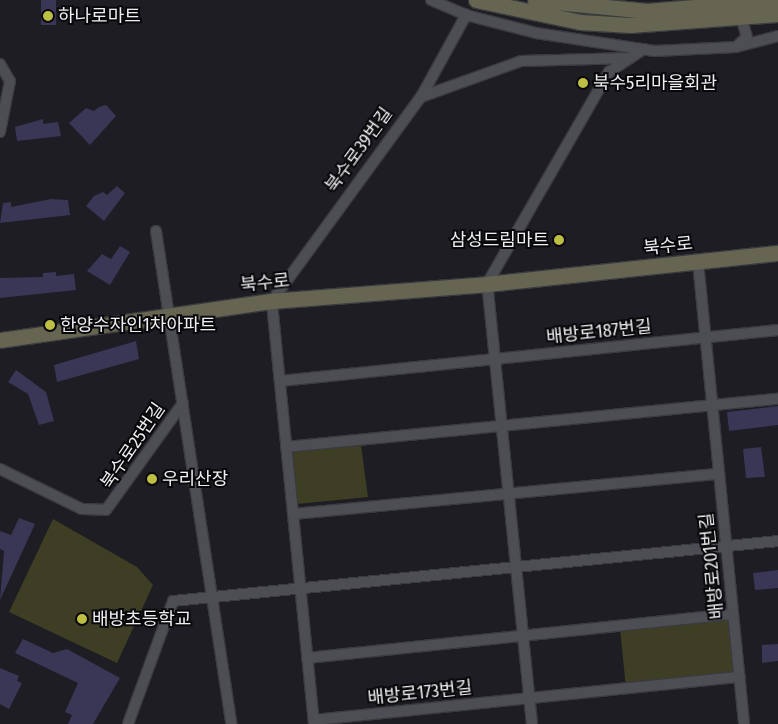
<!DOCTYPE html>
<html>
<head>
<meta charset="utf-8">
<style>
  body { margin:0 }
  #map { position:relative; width:778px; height:724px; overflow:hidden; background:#1d1d23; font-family:"Fira Sans Condensed","Noto Sans KR",sans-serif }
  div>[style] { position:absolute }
  .green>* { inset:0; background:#3d3e24 }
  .building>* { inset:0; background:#393656 }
  .roads { filter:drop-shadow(1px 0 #3a3a3f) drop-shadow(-1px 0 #3a3a3f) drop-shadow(0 1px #3a3a3f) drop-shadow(0 -1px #3a3a3f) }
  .street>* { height:10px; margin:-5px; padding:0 5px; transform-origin:5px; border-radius:5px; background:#4d4d54 }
  .secondary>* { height:15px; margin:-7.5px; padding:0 7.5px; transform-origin:7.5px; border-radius:7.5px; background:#656552 }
  .dots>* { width:14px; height:14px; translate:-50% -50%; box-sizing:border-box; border:2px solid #08070a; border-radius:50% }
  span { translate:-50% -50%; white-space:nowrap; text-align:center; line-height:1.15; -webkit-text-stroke:4px #08070a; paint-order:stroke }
  .poi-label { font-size:18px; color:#eeeef2 }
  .left { translate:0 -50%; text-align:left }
  .right { translate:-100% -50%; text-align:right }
  .street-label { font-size:18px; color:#eeeef2 }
</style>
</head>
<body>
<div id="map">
  <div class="green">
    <div style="clip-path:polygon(361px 445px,368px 497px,297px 504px,291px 451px)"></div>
    <div style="clip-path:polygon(53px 519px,137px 567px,153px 585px,117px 663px,9px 612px)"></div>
    <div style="clip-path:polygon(736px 616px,742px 676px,626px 688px,620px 629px)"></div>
  </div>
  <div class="building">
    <div style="clip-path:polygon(41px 0,56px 0,56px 25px,41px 25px)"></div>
    <div style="clip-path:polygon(99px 107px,106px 105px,116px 116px,90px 145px,69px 123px,86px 108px,94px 111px)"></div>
    <div style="clip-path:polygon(43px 119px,43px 124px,58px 122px,61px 136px,17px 141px,15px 127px)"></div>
    <div style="clip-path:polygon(117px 186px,125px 193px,104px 221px,86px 206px,94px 196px,103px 192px,107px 195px)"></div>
    <div style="clip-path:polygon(51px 199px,68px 200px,70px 215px,0 223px,3px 203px,11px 202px,11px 207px)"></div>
    <div style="clip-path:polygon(120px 246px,130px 252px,110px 285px,87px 271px,102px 254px,111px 259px)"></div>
    <div style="clip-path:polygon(56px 272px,56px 276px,74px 274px,76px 290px,0 298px,0 278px,43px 277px,43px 273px)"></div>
    <div style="clip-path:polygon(136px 341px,139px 359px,57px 382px,54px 365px)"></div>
    <div style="clip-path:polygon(16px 370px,46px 392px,54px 421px,39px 425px,28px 394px,8px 382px)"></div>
    <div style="clip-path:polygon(778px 406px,778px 425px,729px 431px,727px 412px)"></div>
    <div style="clip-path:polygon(761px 447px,765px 477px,746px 478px,743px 449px)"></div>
    <div style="clip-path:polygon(19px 518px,35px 524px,0 600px,4px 551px,0 549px,0 531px,11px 535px)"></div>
    <div style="clip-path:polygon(778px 570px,778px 588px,755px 590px,753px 573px)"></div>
    <div style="clip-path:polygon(23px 639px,53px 653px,67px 649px,120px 678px,93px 724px,68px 724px,72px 715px,65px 712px,78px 683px,15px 653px)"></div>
    <div style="clip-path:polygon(778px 644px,778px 661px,762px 663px,762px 645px)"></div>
    <div style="clip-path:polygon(0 668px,19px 676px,17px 681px,22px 683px,9px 709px,0 704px)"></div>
  </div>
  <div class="roads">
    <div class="street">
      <div style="left:431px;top:0;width:38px;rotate:23deg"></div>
      <div style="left:466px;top:15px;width:72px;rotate:14.4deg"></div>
      <div style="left:536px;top:33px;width:120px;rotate:8.6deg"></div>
      <div style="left:655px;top:51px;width:81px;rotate:-2.8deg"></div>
      <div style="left:736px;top:47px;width:43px;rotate:-14.7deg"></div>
      <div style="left:737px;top:46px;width:13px;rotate:-42deg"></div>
      <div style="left:747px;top:37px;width:21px;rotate:-107deg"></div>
      <div style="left:0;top:64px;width:20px;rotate:60deg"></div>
      <div style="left:10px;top:81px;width:52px;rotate:101.1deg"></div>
      <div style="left:421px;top:97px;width:106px;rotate:-19.8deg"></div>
      <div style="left:521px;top:61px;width:109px;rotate:-1.6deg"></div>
      <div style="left:156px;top:231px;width:499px;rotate:81.3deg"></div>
      <div style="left:698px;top:262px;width:464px;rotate:84.3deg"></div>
      <div style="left:280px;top:381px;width:501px;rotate:-5.85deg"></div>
      <div style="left:286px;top:447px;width:494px;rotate:-5.6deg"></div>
      <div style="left:0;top:469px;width:91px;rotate:26deg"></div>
      <div style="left:82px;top:509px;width:24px;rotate:2deg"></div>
      <div style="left:106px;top:510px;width:132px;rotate:-54.3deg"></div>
      <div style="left:293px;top:514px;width:428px;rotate:-5.4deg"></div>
      <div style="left:307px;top:658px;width:428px;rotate:-5.9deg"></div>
      <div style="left:314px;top:720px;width:428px;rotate:-5.8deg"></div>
      <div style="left:128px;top:724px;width:131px;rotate:-69.9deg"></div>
      <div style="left:173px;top:601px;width:608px;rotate:-5.66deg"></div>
      <div style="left:314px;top:724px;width:425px;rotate:-95.7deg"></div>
      <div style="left:272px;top:301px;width:253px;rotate:-53.9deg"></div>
      <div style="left:421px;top:97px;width:94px;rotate:-61.2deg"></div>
      <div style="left:532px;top:724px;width:442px;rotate:-95.8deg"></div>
      <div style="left:487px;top:284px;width:245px;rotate:-60.1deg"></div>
      <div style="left:609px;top:72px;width:42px;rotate:-33.3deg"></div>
    </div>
    <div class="secondary">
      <div style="left:476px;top:0;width:106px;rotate:11.9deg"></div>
      <div style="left:580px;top:22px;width:50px;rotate:3.4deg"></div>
      <div style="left:630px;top:25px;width:148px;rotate:-4.3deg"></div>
      <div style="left:535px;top:0;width:113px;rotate:5.6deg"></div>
      <div style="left:647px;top:11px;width:131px;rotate:-4.8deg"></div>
      <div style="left:0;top:340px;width:275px;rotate:-8.2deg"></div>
      <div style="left:272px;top:301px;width:216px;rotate:-4.5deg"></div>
      <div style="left:487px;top:284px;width:293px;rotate:-6.1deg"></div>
    </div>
  </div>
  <div class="dots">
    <div style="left:48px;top:16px;background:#bdbf43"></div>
    <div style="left:583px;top:83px;background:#bdbf43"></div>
    <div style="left:559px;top:240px;background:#bdbf43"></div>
    <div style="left:50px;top:325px;background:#bdbf43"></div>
    <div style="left:152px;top:479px;background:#bdbf43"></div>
    <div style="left:82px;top:619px;background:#bdbf43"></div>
  </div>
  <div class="poi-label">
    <span class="left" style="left:58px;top:16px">하나로마트</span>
    <span class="left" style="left:593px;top:83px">북수5리마을회관</span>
    <span class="right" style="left:549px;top:240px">삼성드림마트</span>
    <span class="left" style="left:60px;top:325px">한양수자인1차아파트</span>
    <span class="left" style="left:162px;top:479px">우리산장</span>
    <span class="left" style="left:92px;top:619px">배방초등학교</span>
  </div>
  <div class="street-label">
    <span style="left:359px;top:150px;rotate:-54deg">북수로39번길</span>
    <span style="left:668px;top:246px;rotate:-6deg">북수로</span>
    <span style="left:265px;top:283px;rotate:-6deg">북수로</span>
    <span style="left:599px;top:332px;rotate:-6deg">배방로187번길</span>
    <span style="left:133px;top:446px;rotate:-56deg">북수로25번길</span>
    <span style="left:712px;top:566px;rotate:-96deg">배방로201번길</span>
    <span style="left:420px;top:693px;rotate:-6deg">배방로173번길</span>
  </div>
</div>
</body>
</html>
